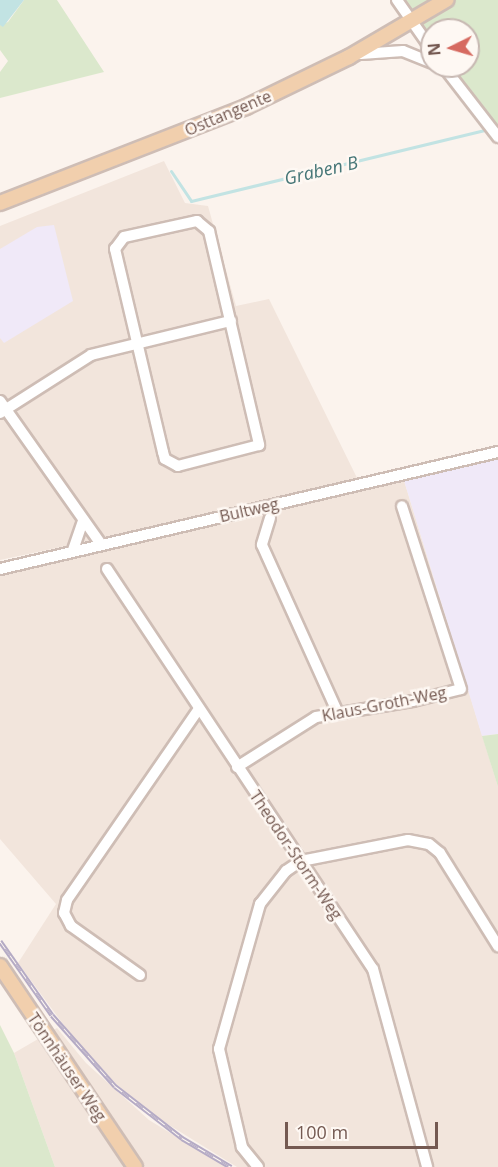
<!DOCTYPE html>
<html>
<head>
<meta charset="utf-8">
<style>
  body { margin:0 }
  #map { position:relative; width:498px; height:1167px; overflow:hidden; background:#fbf3ed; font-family:"Open Sans",sans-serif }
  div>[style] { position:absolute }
  .residential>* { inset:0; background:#f2e5dc }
  .education>* { inset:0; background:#f0e9f8 }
  .green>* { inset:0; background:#dbe8cc }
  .water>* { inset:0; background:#c2e3e3 }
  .stream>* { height:3px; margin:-1.5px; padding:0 1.5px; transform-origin:1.5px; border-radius:1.5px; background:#c2e3e3 }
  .roads { filter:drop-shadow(2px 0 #cebdb5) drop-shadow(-2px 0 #cebdb5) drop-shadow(0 2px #cebdb5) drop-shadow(0 -2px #cebdb5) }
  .minor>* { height:10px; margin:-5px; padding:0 5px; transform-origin:5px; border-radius:5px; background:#fff }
  .major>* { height:14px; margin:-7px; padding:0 7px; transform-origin:7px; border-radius:7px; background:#f1cfad }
  .rail>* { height:5px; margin-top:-2.5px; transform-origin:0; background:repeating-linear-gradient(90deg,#fef8f3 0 9px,#b5abc5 0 18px); box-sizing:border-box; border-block:2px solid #b5abc5 }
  span { translate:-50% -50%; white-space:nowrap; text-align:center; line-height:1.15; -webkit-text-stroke:5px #fef8f3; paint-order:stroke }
  .street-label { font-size:16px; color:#745951 }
  .water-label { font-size:18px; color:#467677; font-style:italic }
  .north { position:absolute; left:420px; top:18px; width:60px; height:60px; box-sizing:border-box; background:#fef8f3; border:2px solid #c7b8b2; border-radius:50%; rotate:265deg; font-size:16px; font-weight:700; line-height:24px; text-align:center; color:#745951 }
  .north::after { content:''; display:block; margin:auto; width:21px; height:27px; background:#d66a60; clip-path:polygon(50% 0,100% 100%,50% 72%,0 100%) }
  .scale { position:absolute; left:285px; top:1122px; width:153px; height:27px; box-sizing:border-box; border:3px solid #745951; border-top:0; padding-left:8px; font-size:18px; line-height:21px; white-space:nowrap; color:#745951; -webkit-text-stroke:4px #fef8f3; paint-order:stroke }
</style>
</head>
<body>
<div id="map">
  <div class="residential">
    <div style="clip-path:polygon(164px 161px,185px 203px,208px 206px,236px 306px,269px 299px,360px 484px,402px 474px,498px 787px,498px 1167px,237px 1167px,153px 1115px,115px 1083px,77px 1043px,18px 963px,56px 904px,0 839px,0 569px,343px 487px,0 560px,0 226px)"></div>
    <div style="clip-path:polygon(57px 1028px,86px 1063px,149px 1120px,226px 1167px,55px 1167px,14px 1053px)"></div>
  </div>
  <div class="education">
    <div style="clip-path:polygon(54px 225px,73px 301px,4px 343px,0 338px,0 249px,37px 227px)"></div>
    <div style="clip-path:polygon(498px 452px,498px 734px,482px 736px,402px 474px)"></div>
  </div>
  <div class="green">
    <div style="clip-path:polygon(24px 0,57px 0,104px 72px,0 98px,0 72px,8px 61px,0 50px,0 25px,8px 22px)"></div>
    <div style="clip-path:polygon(397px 0,498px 0,498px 137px,443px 66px,468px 66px,468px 30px,432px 30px,432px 50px)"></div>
    <div style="clip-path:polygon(498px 734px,498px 787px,482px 736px)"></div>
    <div style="clip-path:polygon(0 1025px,14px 1053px,55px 1167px,0 1167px)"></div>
  </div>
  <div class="water">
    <div style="clip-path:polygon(0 0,24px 0,3px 27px,0 25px)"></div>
  </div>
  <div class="stream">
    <div style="left:171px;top:171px;width:36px;rotate:56deg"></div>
    <div style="left:191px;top:201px;width:302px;rotate:-13.6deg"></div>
  </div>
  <div class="roads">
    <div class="minor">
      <div style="left:397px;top:0;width:61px;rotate:55deg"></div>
      <div style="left:361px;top:54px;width:42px;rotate:-4.1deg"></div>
      <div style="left:403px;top:51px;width:31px;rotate:22deg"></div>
      <div style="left:443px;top:66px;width:90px;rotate:52.2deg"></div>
      <div style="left:197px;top:221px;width:16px;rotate:40deg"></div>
      <div style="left:209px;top:231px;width:220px;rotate:76.8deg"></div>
      <div style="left:259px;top:445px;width:84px;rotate:165.5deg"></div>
      <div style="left:178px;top:466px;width:15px;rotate:-152deg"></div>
      <div style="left:165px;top:459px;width:7px;rotate:-106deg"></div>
      <div style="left:163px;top:452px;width:209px;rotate:-103.3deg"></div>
      <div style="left:115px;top:249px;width:15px;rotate:-53deg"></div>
      <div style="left:124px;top:237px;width:75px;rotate:-12.4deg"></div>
      <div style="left:0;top:401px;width:175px;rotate:54.8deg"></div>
      <div style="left:0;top:413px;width:108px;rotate:-32.5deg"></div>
      <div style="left:91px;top:355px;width:144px;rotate:-13.7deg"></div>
      <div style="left:270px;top:518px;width:28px;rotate:107deg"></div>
      <div style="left:262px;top:545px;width:182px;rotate:65.7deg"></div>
      <div style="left:73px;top:550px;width:31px;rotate:-71deg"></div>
      <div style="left:0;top:569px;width:512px;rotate:-13.22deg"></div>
      <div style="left:107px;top:569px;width:480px;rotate:56.4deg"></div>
      <div style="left:373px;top:969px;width:205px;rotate:74.7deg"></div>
      <div style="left:237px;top:767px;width:93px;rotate:-32.3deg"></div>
      <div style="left:316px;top:717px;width:98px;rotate:-9.4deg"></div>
      <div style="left:413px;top:701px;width:49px;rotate:-14deg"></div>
      <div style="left:461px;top:689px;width:192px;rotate:-107.9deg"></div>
      <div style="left:140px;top:975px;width:85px;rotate:-144.6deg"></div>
      <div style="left:71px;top:926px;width:15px;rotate:-118deg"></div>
      <div style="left:64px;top:913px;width:13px;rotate:-77deg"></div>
      <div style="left:67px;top:900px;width:232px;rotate:-55.4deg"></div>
      <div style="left:258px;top:1167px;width:26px;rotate:-129deg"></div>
      <div style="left:242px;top:1147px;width:101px;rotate:-103.2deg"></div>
      <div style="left:219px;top:1049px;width:151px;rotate:-74.2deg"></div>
      <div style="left:260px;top:904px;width:42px;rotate:-51.8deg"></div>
      <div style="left:286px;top:871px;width:18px;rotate:-34deg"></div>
      <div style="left:301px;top:861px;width:109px;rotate:-11.1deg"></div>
      <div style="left:408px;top:840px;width:21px;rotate:11deg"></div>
      <div style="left:429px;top:844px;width:14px;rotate:39deg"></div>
      <div style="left:440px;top:853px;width:110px;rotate:58.1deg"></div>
    </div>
    <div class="major">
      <div style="left:0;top:203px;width:264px;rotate:-21.3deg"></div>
      <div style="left:246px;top:107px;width:114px;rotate:-25.9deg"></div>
      <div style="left:349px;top:57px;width:113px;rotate:-30.4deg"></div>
      <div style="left:0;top:966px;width:242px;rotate:56.1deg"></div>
    </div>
  </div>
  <div class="rail">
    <div style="left:0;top:941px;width:90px;rotate:54.9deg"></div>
    <div style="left:52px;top:1015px;width:95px;rotate:48.4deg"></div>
    <div style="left:115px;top:1086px;width:85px;rotate:37.8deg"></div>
    <div style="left:182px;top:1138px;width:57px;rotate:30.6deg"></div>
  </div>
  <div class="street-label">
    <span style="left:228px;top:113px;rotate:-23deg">Osttangente</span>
    <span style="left:249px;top:510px;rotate:-13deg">Bultweg</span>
    <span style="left:384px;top:704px;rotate:-11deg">Klaus-Groth-Weg</span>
    <span style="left:296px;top:855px;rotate:56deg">Theodor-Storm-Weg</span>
    <span style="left:67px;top:1067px;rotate:56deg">Tönnhäuser Weg</span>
  </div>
  <div class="water-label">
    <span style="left:321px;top:170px;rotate:-13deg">Graben B</span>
  </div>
  <div class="north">N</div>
  <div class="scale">100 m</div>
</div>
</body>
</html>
